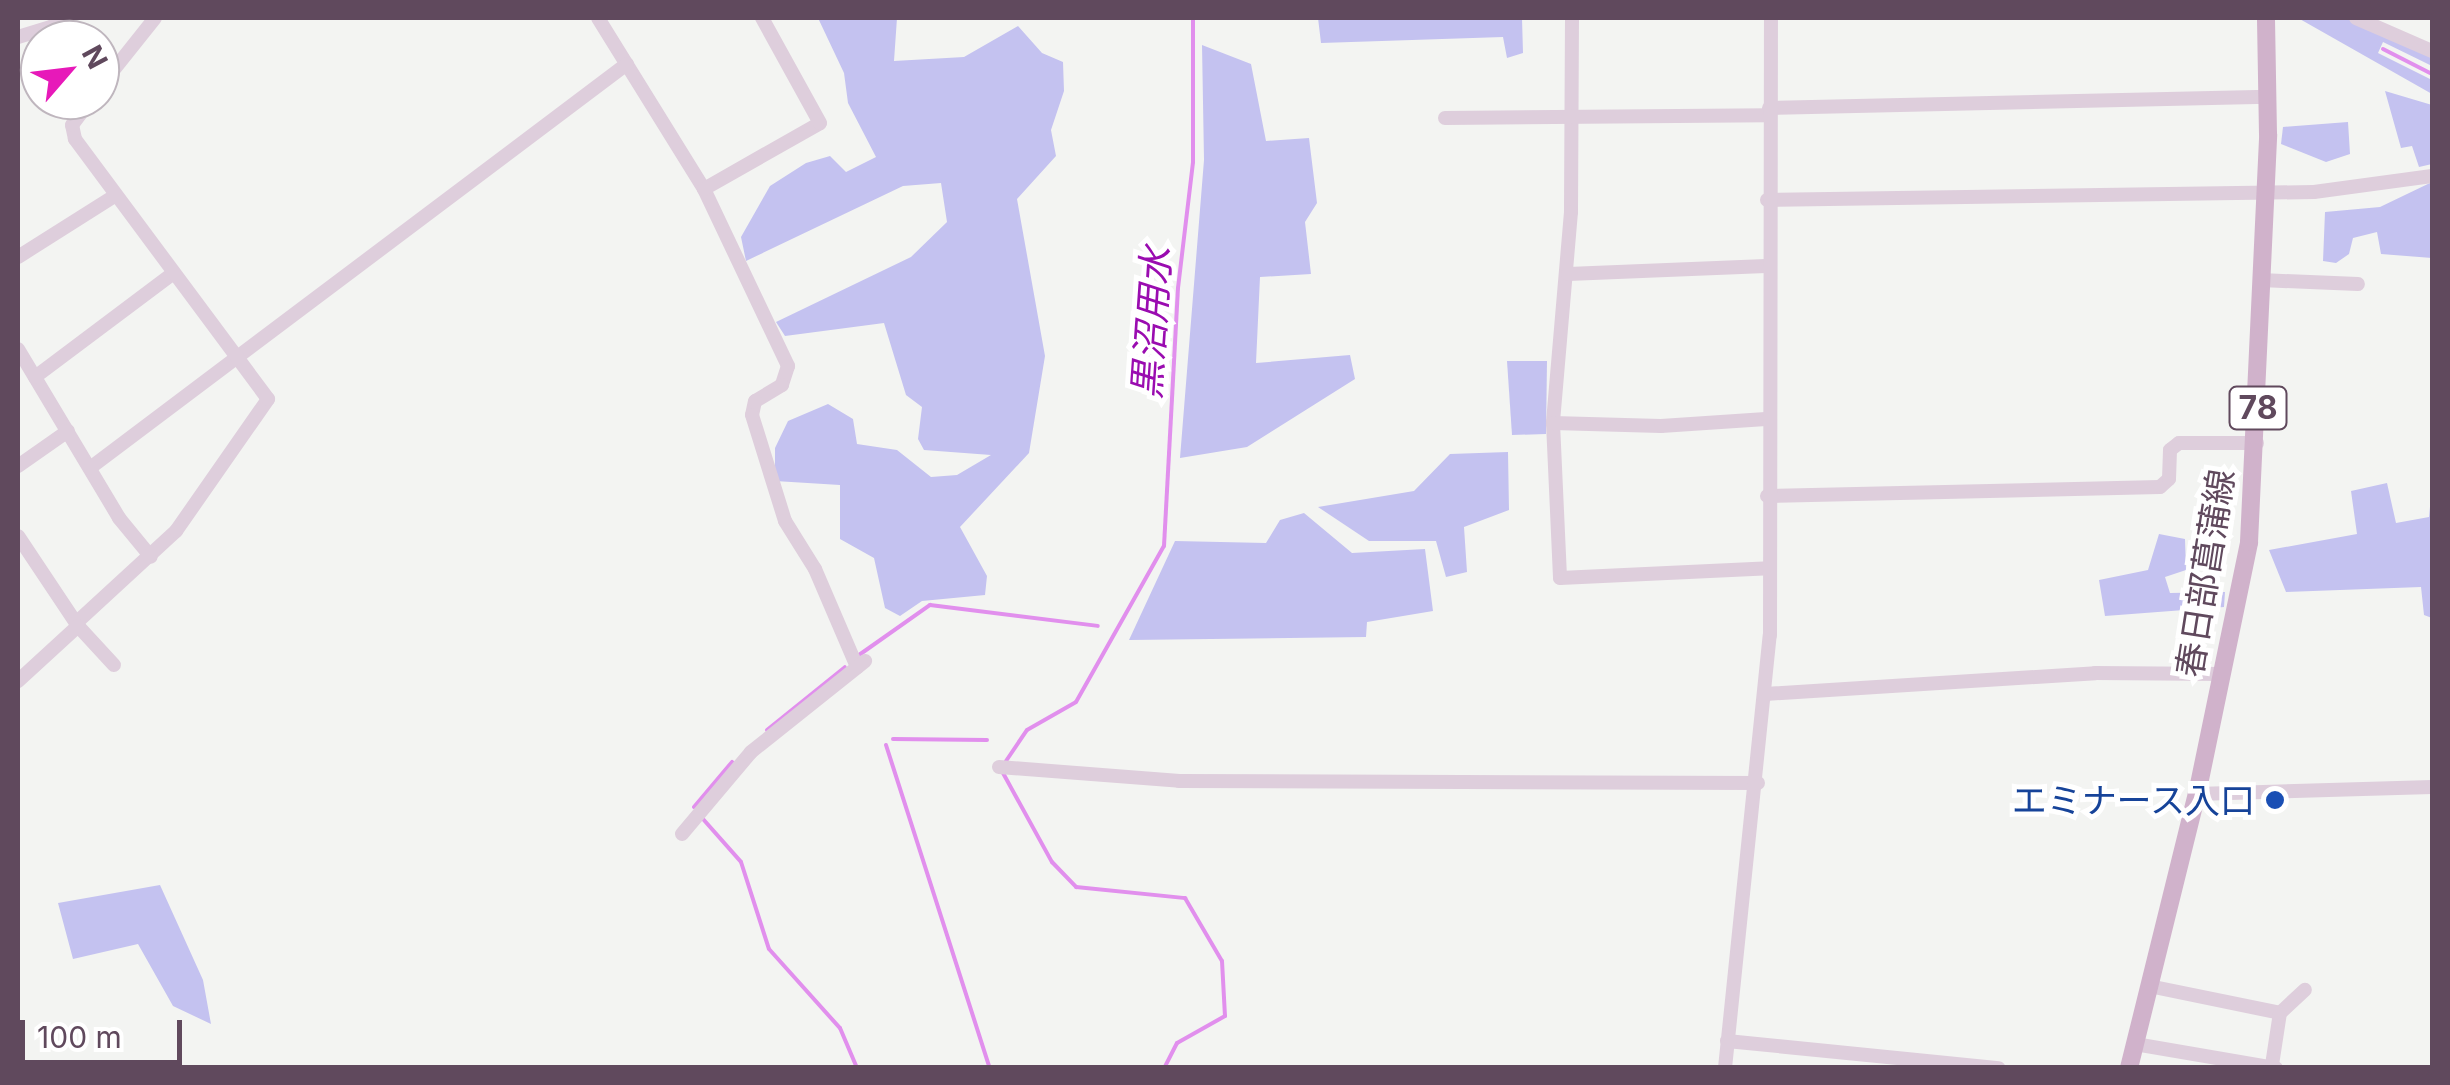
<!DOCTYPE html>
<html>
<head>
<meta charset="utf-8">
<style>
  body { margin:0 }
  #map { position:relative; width:2450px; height:1085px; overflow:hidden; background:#f3f4f2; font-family:Inter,"Noto Sans JP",sans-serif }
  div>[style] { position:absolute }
  .green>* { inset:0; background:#c4c2f0 }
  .stream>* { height:4px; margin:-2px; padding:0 2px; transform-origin:2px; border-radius:2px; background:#e18fed }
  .minor>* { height:14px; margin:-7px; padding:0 7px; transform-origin:7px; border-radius:7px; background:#decedc }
  .major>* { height:18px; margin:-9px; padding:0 9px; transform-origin:9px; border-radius:9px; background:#d0b2cb }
  .dots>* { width:28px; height:28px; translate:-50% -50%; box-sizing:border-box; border:5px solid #fff; border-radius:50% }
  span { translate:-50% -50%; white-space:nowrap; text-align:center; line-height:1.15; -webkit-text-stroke:10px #fff; paint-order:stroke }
  .shield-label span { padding:2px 8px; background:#fff; border:2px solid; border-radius:8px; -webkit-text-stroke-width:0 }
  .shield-label { font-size:32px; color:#60495d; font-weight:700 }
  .street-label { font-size:35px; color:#60495d }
  .transit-label { font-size:35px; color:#164399 }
  .right { translate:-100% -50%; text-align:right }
  .water-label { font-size:38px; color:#9a0cb0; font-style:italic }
  .frame { position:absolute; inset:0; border:20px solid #60495d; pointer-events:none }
  .north { position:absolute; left:20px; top:20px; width:100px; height:100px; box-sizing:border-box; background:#fff; border:2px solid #bfb6be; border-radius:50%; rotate:62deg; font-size:28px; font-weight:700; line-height:40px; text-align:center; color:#60495d }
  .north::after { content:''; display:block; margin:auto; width:35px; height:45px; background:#e719b9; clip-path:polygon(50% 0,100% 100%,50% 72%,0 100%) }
  .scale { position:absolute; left:20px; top:1020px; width:162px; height:45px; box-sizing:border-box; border:5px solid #60495d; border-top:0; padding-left:12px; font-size:30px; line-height:35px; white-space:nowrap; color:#60495d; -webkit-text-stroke:8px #fff; paint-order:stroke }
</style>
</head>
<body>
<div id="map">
  <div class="green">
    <div style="clip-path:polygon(818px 18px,897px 18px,894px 61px,964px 57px,1018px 26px,1042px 53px,1063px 62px,1064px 91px,1051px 130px,1056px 156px,1017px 199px,1045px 356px,1029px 453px,960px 527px,987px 576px,985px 595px,922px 601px,900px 616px,885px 608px,874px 558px,840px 539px,840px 485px,775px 481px,775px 448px,788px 421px,828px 404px,853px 419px,857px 444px,897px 450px,931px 477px,957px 475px,991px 455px,924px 450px,918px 439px,922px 407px,906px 395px,884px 323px,785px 336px,776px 322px,911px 257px,947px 222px,941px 183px,903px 186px,746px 261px,741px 237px,770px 186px,806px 163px,830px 156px,846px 172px,876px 157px,848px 103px,844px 73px)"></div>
    <div style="clip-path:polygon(1318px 18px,1522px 18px,1523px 53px,1507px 58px,1503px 37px,1321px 43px)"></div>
    <div style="clip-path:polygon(2298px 18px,2348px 18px,2432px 55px,2432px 66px,2383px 42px,2378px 53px,2432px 80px,2432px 94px)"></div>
    <div style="clip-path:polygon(1202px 45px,1251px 64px,1266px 141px,1309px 138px,1317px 203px,1305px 222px,1311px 274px,1260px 277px,1256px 363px,1350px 355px,1355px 379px,1247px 447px,1180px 458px,1204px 160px)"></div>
    <div style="clip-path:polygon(2385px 91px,2432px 105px,2432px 164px,2419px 167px,2412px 146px,2401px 148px)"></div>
    <div style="clip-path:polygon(2348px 122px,2350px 154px,2326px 162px,2281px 144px,2283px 127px)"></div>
    <div style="clip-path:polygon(2432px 182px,2432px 258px,2381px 254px,2377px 232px,2353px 238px,2349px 254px,2336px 263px,2323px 261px,2325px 212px,2380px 207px)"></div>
    <div style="clip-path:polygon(1507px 361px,1547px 361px,1546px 434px,1512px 435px)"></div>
    <div style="clip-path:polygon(1508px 452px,1509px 510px,1464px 527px,1467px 572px,1446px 577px,1436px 541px,1369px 541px,1318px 507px,1414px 491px,1450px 454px)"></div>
    <div style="clip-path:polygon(2387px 483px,2396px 523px,2429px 517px,2432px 486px,2432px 618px,2424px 615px,2421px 587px,2286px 592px,2269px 550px,2357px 534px,2351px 491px)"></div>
    <div style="clip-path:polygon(1304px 513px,1352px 553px,1425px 549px,1433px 611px,1367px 622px,1366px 637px,1129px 640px,1175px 541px,1266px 543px,1280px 520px)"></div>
    <div style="clip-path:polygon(2159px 534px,2185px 539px,2186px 570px,2165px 577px,2170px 593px,2225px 592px,2224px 607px,2105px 616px,2099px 580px,2148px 570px)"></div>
    <div style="clip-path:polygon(160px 885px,203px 980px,211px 1024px,173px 1006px,138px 944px,73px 959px,58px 903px)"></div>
  </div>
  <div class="stream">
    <div style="left:2383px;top:49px;width:55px;rotate:27deg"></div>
    <div style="left:859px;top:655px;width:87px;rotate:-35.2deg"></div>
    <div style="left:930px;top:605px;width:169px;rotate:7.1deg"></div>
    <div style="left:767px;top:730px;width:100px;rotate:-38.9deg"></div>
    <div style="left:893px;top:739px;width:94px;rotate:0.6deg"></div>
    <div style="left:886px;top:745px;width:339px;rotate:72.2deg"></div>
    <div style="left:1006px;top:761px;width:37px;rotate:-56deg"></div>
    <div style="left:1027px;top:730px;width:56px;rotate:-29.7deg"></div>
    <div style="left:1076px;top:702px;width:179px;rotate:-60.6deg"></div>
    <div style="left:1164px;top:546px;width:258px;rotate:-86.9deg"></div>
    <div style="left:1178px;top:288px;width:127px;rotate:-83.2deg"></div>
    <div style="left:1193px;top:162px;width:144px;rotate:-90deg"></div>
    <div style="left:1003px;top:773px;width:102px;rotate:61.2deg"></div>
    <div style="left:1052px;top:862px;width:35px;rotate:46deg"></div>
    <div style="left:1076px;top:887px;width:110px;rotate:5.8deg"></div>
    <div style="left:1185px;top:898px;width:73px;rotate:59.6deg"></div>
    <div style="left:1222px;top:961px;width:55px;rotate:86.9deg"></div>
    <div style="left:1225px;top:1016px;width:55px;rotate:150.6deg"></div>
    <div style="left:1177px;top:1043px;width:28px;rotate:117deg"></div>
    <div style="left:694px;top:807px;width:59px;rotate:-49.8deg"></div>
    <div style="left:703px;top:819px;width:57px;rotate:48.5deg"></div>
    <div style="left:741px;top:862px;width:91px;rotate:72.2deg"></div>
    <div style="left:769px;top:949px;width:106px;rotate:48.1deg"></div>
    <div style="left:840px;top:1028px;width:43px;rotate:67deg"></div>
  </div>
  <div class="minor">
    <div style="left:55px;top:18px;width:27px;rotate:56deg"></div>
    <div style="left:598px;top:18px;width:201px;rotate:58.2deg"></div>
    <div style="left:704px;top:189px;width:196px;rotate:64.6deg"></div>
    <div style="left:788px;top:366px;width:20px;rotate:108deg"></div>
    <div style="left:782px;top:385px;width:31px;rotate:149deg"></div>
    <div style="left:755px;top:401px;width:14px;rotate:102deg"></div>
    <div style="left:752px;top:415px;width:111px;rotate:72.7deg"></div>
    <div style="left:785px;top:521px;width:57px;rotate:58deg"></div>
    <div style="left:815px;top:569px;width:107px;rotate:66.8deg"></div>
    <div style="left:1572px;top:18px;width:194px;rotate:90.3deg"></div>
    <div style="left:1571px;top:212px;width:212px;rotate:94.9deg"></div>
    <div style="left:1553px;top:423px;width:155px;rotate:87.4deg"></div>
    <div style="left:1560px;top:578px;width:209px;rotate:-2.7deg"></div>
    <div style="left:2356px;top:18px;width:83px;rotate:23.5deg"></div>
    <div style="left:18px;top:37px;width:41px;rotate:-17.1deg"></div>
    <div style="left:100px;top:87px;width:88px;rotate:-51.4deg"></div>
    <div style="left:1769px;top:108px;width:499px;rotate:-1.3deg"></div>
    <div style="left:1445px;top:118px;width:323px;rotate:-0.5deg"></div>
    <div style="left:704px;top:189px;width:133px;rotate:-29.6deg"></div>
    <div style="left:820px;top:123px;width:120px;rotate:-118.9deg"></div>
    <div style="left:1767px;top:200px;width:547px;rotate:-0.84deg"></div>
    <div style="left:2314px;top:192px;width:119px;rotate:-7.7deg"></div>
    <div style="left:18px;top:257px;width:112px;rotate:-32.3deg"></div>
    <div style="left:1568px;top:274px;width:198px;rotate:-2.3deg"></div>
    <div style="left:2261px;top:280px;width:97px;rotate:2.4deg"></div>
    <div style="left:18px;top:349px;width:197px;rotate:59.1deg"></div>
    <div style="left:119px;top:518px;width:50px;rotate:50.6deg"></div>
    <div style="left:35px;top:377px;width:171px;rotate:-36.9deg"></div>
    <div style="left:1553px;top:423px;width:108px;rotate:1.6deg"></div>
    <div style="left:1661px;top:426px;width:105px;rotate:-3.8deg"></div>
    <div style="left:18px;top:466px;width:61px;rotate:-35deg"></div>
    <div style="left:90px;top:468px;width:672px;rotate:-36.96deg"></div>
    <div style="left:1767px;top:496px;width:393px;rotate:-1.3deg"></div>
    <div style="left:2160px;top:487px;width:12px;rotate:-42deg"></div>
    <div style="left:2169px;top:479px;width:29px;rotate:-88deg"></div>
    <div style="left:2170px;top:450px;width:11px;rotate:-38deg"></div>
    <div style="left:2179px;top:443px;width:78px"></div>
    <div style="left:18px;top:536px;width:108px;rotate:56.3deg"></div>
    <div style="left:78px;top:626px;width:53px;rotate:47.3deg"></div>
    <div style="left:76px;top:623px;width:136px;rotate:-42.6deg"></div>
    <div style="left:176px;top:531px;width:161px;rotate:-55.1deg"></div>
    <div style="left:268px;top:399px;width:324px;rotate:-126.6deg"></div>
    <div style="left:75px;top:139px;width:14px;rotate:-102deg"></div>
    <div style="left:72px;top:125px;width:31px;rotate:-53deg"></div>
    <div style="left:18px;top:681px;width:81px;rotate:-42.5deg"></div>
    <div style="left:1765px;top:694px;width:331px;rotate:-3.6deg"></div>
    <div style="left:2095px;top:673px;width:128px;rotate:0.4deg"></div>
    <div style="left:999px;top:767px;width:181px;rotate:4.4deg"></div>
    <div style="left:1179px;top:781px;width:579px;rotate:0.2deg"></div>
    <div style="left:2197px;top:794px;width:235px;rotate:-1.7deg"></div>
    <div style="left:682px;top:834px;width:107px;rotate:-49.9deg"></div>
    <div style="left:751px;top:752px;width:146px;rotate:-38.6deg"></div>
    <div style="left:2149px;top:986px;width:134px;rotate:11.6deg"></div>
    <div style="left:2280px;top:1013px;width:34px;rotate:-43deg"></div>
    <div style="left:1727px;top:1041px;width:273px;rotate:5.7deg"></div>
    <div style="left:2135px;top:1044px;width:143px;rotate:9.7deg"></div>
    <div style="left:2272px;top:1065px;width:53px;rotate:-81.3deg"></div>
    <div style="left:1725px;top:1068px;width:435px;rotate:-84.1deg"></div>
    <div style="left:1770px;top:635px;width:617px;rotate:-89.91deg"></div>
  </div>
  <div class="major">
    <div style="left:2129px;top:1068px;width:282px;rotate:-76.1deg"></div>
    <div style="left:2197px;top:794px;width:257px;rotate:-78.3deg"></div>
    <div style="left:2249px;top:542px;width:408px;rotate:-87.3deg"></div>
    <div style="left:2268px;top:134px;width:116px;rotate:-91deg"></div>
  </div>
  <div class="dots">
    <div style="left:2275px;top:800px;background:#1a4fb4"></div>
  </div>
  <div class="shield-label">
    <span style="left:2258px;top:408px">78</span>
  </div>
  <div class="street-label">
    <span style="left:2205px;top:573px;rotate:-81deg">春日部菖蒲線</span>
  </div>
  <div class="transit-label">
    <span class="right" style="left:2255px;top:800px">エミナース入口</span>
  </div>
  <div class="water-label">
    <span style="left:1152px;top:323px;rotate:-86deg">黒沼用水</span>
  </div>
  <div class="frame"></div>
  <div class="north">N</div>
  <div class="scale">100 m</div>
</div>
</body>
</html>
